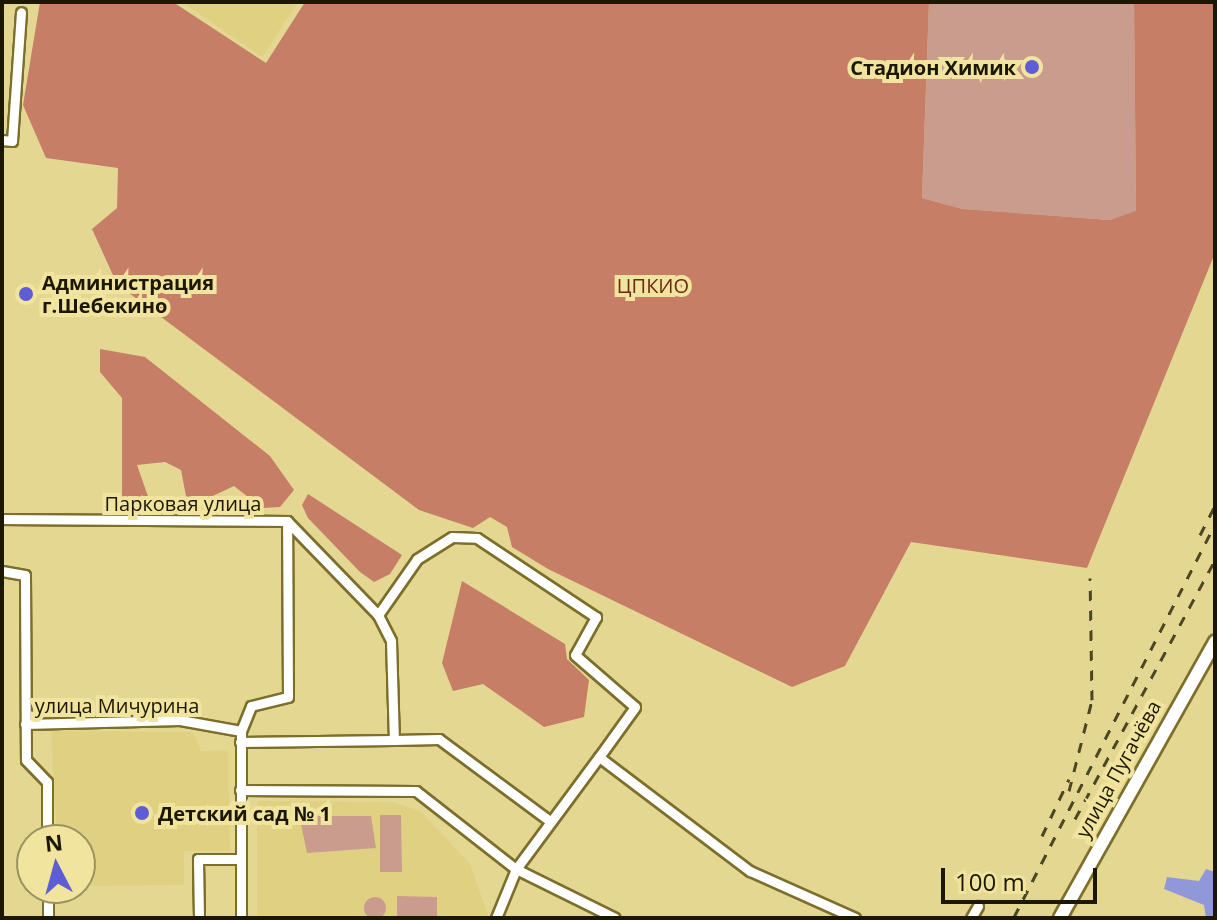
<!DOCTYPE html>
<html>
<head>
<meta charset="utf-8">
<style>
  body { margin:0 }
  #map { position:relative; width:1217px; height:920px; overflow:hidden; background:#e4d792; font-family:"Open Sans",sans-serif }
  div>[style] { position:absolute }
  .built>* { inset:0; background:#dfd082 }
  .green>* { inset:0; background:#ca9c8d }
  .round { border-radius:50% }
  .forest>* { inset:0; background:#c67e67 }
  .water>* { inset:0; background:#9198d9 }
  .roads { filter:drop-shadow(2px 0 #7c6f2b) drop-shadow(-2px 0 #7c6f2b) drop-shadow(0 2px #7c6f2b) drop-shadow(0 -2px #7c6f2b) }
  .minor>* { height:9px; margin:-4.5px; padding:0 4.5px; transform-origin:4.5px; border-radius:4.5px; background:#fff }
  .tertiary>* { height:12px; margin:-6px; padding:0 6px; transform-origin:6px; border-radius:6px; background:#fff }
  .rail>* { height:3px; margin-top:-1.5px; transform-origin:0; background:repeating-linear-gradient(90deg,#4c4623 0 10px,transparent 0 20px) }
  .dots>* { width:22px; height:22px; translate:-50% -50%; box-sizing:border-box; border:4px solid #f1e49f; border-radius:50% }
  span { translate:-50% -50%; white-space:nowrap; text-align:center; line-height:1.15; -webkit-text-stroke:8px #f1e49f; paint-order:stroke }
  .poi-label { font-size:20px; color:#1c1700; font-weight:700 }
  .right { translate:-100% -50%; text-align:right }
  .left { translate:0 -50%; text-align:left }
  .park-label { font-size:20px; color:#6c2a14 }
  .street-label { font-size:20px; color:#1c1700 }
  .frame { position:absolute; inset:0; border:4px solid #1c1700; pointer-events:none }
  .north { position:absolute; left:16px; top:824px; width:80px; height:80px; box-sizing:border-box; background:#f1e49f; border:2px solid #9c925f; border-radius:50%; rotate:354deg; font-size:22px; font-weight:700; line-height:32px; text-align:center; color:#1c1700 }
  .north::after { content:''; display:block; margin:auto; width:28px; height:36px; background:#5e5dd6; clip-path:polygon(50% 0,100% 100%,50% 72%,0 100%) }
  .scale { position:absolute; left:941px; top:868px; width:156px; height:36px; box-sizing:border-box; border:4px solid #1c1700; border-top:0; padding-left:10px; font-size:24px; line-height:28px; white-space:nowrap; color:#1c1700; -webkit-text-stroke:6px #f1e49f; paint-order:stroke }
</style>
</head>
<body>
<div id="map">
  <div class="built">
    <div style="clip-path:polygon(182px 2px,298px 2px,262px 57px)"></div>
    <div style="clip-path:polygon(51px 731px,193px 732px,201px 751px,228px 750px,230px 851px,184px 851px,184px 885px,80px 886px,80px 840px,57px 840px)"></div>
    <div style="clip-path:polygon(257px 801px,392px 802px,420px 811px,470px 864px,489px 918px,257px 918px)"></div>
  </div>
  <div class="green">
    <div style="clip-path:polygon(929px 2px,1134px 2px,1136px 212px,1110px 220px,963px 209px,922px 198px)"></div>
    <div style="clip-path:polygon(380px 815px,401px 815px,402px 872px,380px 872px)"></div>
    <div style="clip-path:polygon(308px 816px,371px 816px,376px 848px,307px 853px,301px 824px)"></div>
    <div style="clip-path:polygon(397px 896px,437px 897px,437px 918px,397px 918px)"></div>
    <div class="round" style="left:364px;top:897px;width:22px;height:22px"></div>
  </div>
  <div class="forest">
    <div style="clip-path:polygon(40px 2px,173px 2px,266px 63px,305px 2px,929px 2px,922px 198px,963px 209px,1110px 220px,1136px 211px,1134px 2px,1215px 2px,1215px 253px,1087px 568px,911px 542px,845px 666px,792px 687px,548px 569px,512px 547px,507px 527px,490px 517px,473px 528px,419px 510px,117px 284px,92px 229px,117px 208px,118px 168px,46px 158px,23px 105px)"></div>
    <div style="clip-path:polygon(100px 349px,145px 357px,270px 456px,294px 490px,280px 507px,262px 508px,234px 486px,202px 501px,186px 496px,181px 470px,165px 462px,137px 465px,151px 505px,122px 503px,122px 398px,100px 372px)"></div>
    <div style="clip-path:polygon(308px 494px,402px 555px,390px 574px,374px 582px,360px 572px,308px 518px,302px 505px)"></div>
    <div style="clip-path:polygon(462px 581px,565px 644px,567px 659px,589px 680px,584px 717px,544px 727px,483px 684px,453px 691px,442px 663px)"></div>
  </div>
  <div class="water">
    <div style="clip-path:polygon(1206px 869px,1215px 872px,1215px 918px,1206px 918px,1204px 905px,1164px 889px,1167px 877px,1199px 881px)"></div>
  </div>
  <div class="roads">
    <div class="minor">
      <div style="left:2px;top:140px;width:10px;rotate:6deg"></div>
      <div style="left:12px;top:141px;width:129px;rotate:-86deg"></div>
      <div style="left:2px;top:519px;width:285px;rotate:0.4deg"></div>
      <div style="left:287px;top:521px;width:131px;rotate:45.9deg"></div>
      <div style="left:378px;top:615px;width:29px;rotate:63deg"></div>
      <div style="left:391px;top:641px;width:99px;rotate:88.3deg"></div>
      <div style="left:394px;top:740px;width:154px;rotate:179.3deg"></div>
      <div style="left:2px;top:571px;width:23px;rotate:10deg"></div>
      <div style="left:25px;top:575px;width:185px;rotate:89.7deg"></div>
      <div style="left:26px;top:760px;width:30px;rotate:46deg"></div>
      <div style="left:47px;top:782px;width:58px;rotate:90deg"></div>
      <div style="left:378px;top:615px;width:68px;rotate:-55.1deg"></div>
      <div style="left:417px;top:559px;width:41px;rotate:-32.2deg"></div>
      <div style="left:452px;top:537px;width:25px;rotate:2deg"></div>
      <div style="left:477px;top:538px;width:143px;rotate:33.6deg"></div>
      <div style="left:596px;top:617px;width:43px;rotate:118.9deg"></div>
      <div style="left:575px;top:655px;width:79px;rotate:40.9deg"></div>
      <div style="left:635px;top:707px;width:62px;rotate:125.8deg"></div>
      <div style="left:599px;top:757px;width:189px;rotate:37.1deg"></div>
      <div style="left:750px;top:871px;width:115px;rotate:24.1deg"></div>
      <div style="left:25px;top:724px;width:155px;rotate:-1.5deg"></div>
      <div style="left:180px;top:720px;width:62px;rotate:10.2deg"></div>
      <div style="left:394px;top:740px;width:45px;rotate:-1.3deg"></div>
      <div style="left:439px;top:739px;width:138px;rotate:36.5deg"></div>
      <div style="left:240px;top:790px;width:176px;rotate:0.3deg"></div>
      <div style="left:416px;top:791px;width:127px;rotate:38deg"></div>
      <div style="left:516px;top:869px;width:110px;rotate:26.3deg"></div>
      <div style="left:48px;top:888px;width:30px;rotate:90deg"></div>
      <div style="left:199px;top:918px;width:59px;rotate:-91deg"></div>
      <div style="left:198px;top:859px;width:42px"></div>
      <div style="left:241px;top:918px;width:187px;rotate:-90deg"></div>
      <div style="left:241px;top:731px;width:27px;rotate:-68deg"></div>
      <div style="left:251px;top:706px;width:38px;rotate:-14deg"></div>
      <div style="left:288px;top:697px;width:176px;rotate:-90.3deg"></div>
      <div style="left:496px;top:918px;width:53px;rotate:-67.8deg"></div>
      <div style="left:516px;top:869px;width:139px;rotate:-53.5deg"></div>
      <div style="left:971px;top:918px;width:14px;rotate:-60deg"></div>
    </div>
    <div class="tertiary">
      <div style="left:1060px;top:918px;width:317px;rotate:-60.7deg"></div>
    </div>
  </div>
  <div class="rail">
    <div style="left:1200px;top:535px;width:33px;rotate:-63deg"></div>
    <div style="left:1069px;top:791px;width:94px;rotate:-75.8deg"></div>
    <div style="left:1092px;top:700px;width:122px;rotate:-90.9deg"></div>
    <div style="left:1075px;top:819px;width:294px;rotate:-61.6deg"></div>
    <div style="left:1042px;top:836px;width:63px;rotate:-64.7deg"></div>
    <div style="left:1014px;top:917px;width:441px;rotate:-62.9deg"></div>
  </div>
  <div class="dots">
    <div style="left:1032px;top:67px;background:#5e5dd6"></div>
    <div style="left:26px;top:294px;background:#5e5dd6"></div>
    <div style="left:142px;top:813px;background:#5e5dd6"></div>
  </div>
  <div class="poi-label">
    <span class="right" style="left:1016px;top:67px">Стадион Химик</span>
    <span class="left" style="left:42px;top:294px">Администрация<br>г.Шебекино</span>
    <span class="left" style="left:158px;top:813px">Детский сад № 1</span>
  </div>
  <div class="park-label">
    <span style="left:653px;top:285px">ЦПКИО</span>
  </div>
  <div class="street-label">
    <span style="left:183px;top:503px">Парковая улица</span>
    <span style="left:117px;top:705px">улица Мичурина</span>
    <span style="left:1118px;top:769px;rotate:-61deg">улица Пугачёва</span>
  </div>
  <div class="frame"></div>
  <div class="north">N</div>
  <div class="scale">100 m</div>
</div>
</body>
</html>
